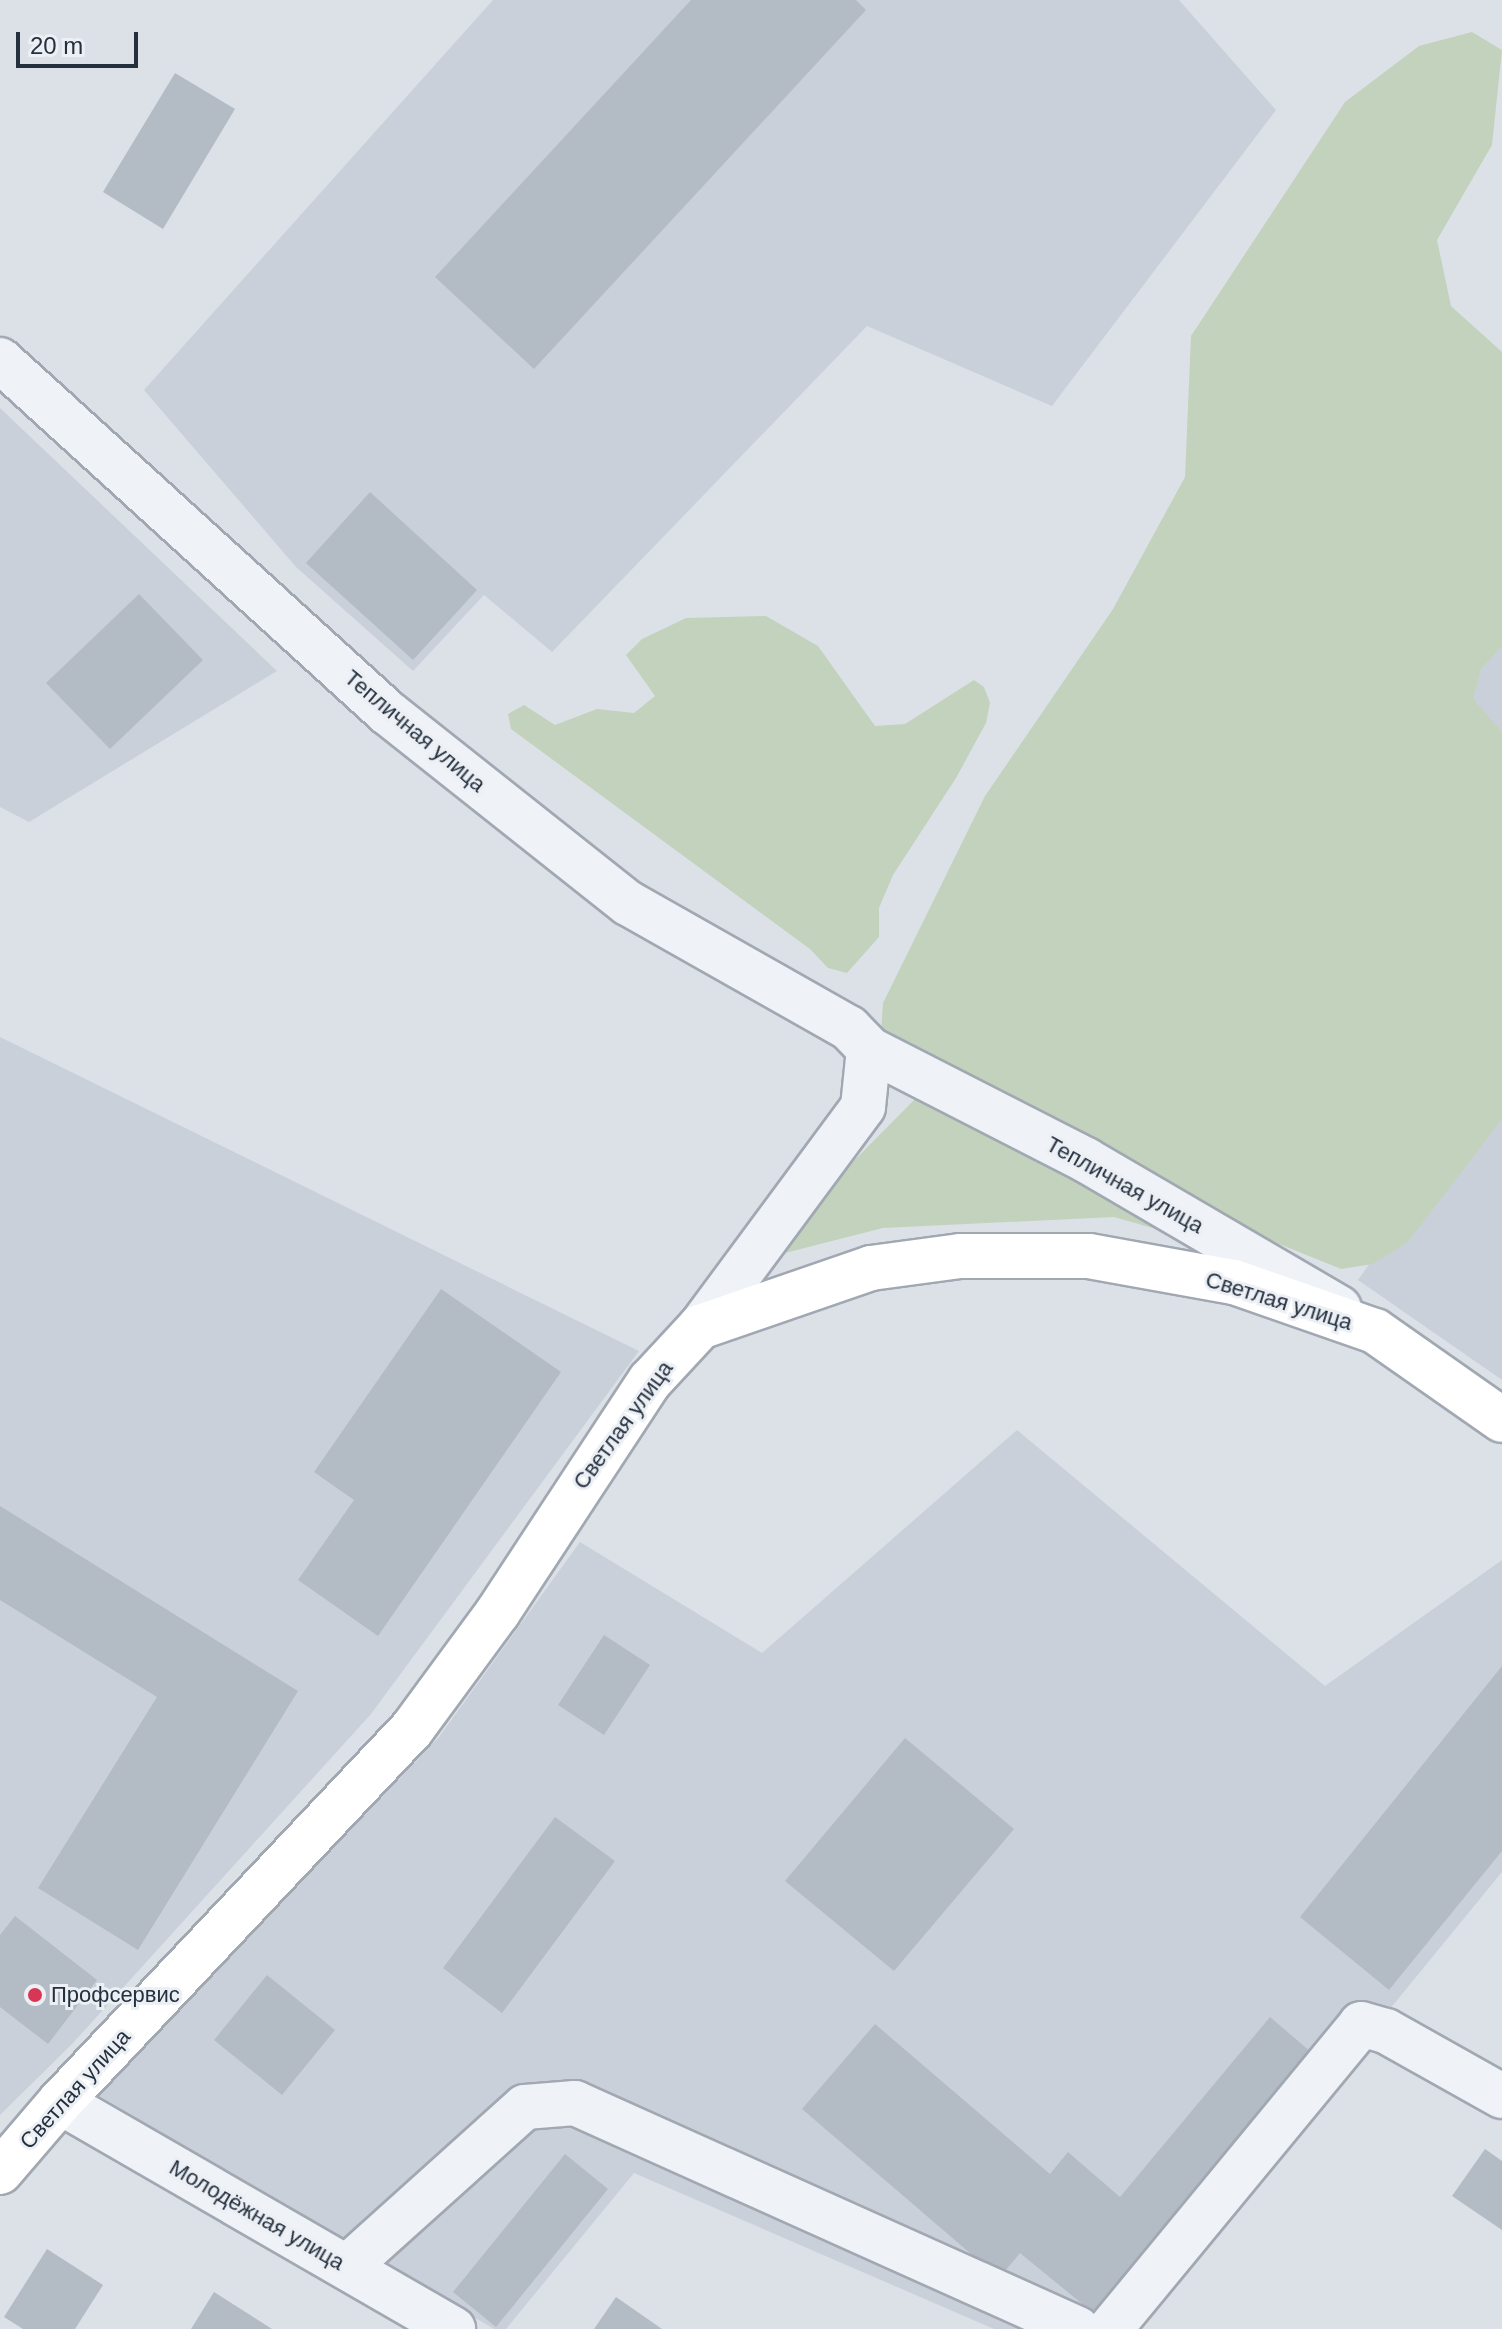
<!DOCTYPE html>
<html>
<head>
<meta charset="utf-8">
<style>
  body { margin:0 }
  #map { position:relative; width:1502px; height:2329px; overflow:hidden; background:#dce1e8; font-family:Helvetica,sans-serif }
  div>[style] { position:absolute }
  .built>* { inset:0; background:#cad0da }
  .green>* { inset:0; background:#c3d2bd }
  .building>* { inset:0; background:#b3bbc5 }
  .roads { filter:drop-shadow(2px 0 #a1a8b2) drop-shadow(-2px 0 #a1a8b2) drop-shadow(0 2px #a1a8b2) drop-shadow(0 -2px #a1a8b2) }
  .street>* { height:44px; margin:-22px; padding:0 22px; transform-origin:22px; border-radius:22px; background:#eff2f6 }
  .secondary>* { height:44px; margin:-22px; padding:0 22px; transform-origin:22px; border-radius:22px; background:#fff }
  .dots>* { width:22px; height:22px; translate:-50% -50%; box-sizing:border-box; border:4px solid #ecf0f5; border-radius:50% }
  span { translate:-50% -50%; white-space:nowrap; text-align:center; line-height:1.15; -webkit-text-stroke:6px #ecf0f5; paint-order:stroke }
  .street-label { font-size:22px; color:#25303f }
  .poi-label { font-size:22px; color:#25303f }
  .left { translate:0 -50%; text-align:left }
  .scale { position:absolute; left:16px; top:32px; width:122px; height:36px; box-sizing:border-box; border:4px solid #25303f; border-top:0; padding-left:10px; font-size:24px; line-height:28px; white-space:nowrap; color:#25303f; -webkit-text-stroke:6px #ecf0f5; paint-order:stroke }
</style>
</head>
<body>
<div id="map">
  <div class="built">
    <div style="clip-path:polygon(493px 0,1179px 0,1276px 110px,1052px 406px,867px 326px,552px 652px,484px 595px,413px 671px,296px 567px,144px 390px)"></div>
    <div style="clip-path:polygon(0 408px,277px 671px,29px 822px,0 807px)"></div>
    <div style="clip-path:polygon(1502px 637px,1502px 752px,1446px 689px)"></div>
    <div style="clip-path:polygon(0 1037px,639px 1351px,371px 1714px,73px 2043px,0 2115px)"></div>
    <div style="clip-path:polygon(1502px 1079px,1502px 1380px,1358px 1280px)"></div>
    <div style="clip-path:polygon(1017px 1430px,1325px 1686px,1502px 1560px,1502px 1872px,1128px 2329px,994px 2329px,634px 2173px,506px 2329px,494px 2329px,98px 2095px,439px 1737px,580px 1542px,762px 1653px)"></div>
  </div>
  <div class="green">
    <div style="clip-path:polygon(1472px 32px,1502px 50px,1492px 145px,1437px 240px,1451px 306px,1502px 352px,1502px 646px,1481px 669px,1473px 699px,1502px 732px,1502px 1119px,1408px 1242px,1373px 1264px,1341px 1269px,1247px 1231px,1116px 1150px,987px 1097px,881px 1032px,883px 1003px,985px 796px,1113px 609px,1185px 477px,1191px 336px,1345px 102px,1419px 46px)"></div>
    <div style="clip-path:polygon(766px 616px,818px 646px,875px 726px,905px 724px,974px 680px,984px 687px,990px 703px,986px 723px,956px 778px,893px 875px,879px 908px,879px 937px,847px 973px,828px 968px,810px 949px,511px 729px,508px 714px,524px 705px,555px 725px,597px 709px,634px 713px,655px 696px,626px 655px,642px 639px,686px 618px)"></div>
    <div style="clip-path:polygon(916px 1098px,966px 1112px,1177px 1235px,1114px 1217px,883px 1228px,785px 1253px,833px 1182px)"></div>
  </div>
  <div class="building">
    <div style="clip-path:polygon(691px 0,856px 0,866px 10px,534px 369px,435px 277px)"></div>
    <div style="clip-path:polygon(175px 73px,235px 109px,163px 229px,103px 192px)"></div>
    <div style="clip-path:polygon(370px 492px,477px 590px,413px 660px,306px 563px)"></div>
    <div style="clip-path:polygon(139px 594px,203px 660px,110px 749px,46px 683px)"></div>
    <div style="clip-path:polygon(441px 1289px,561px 1372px,378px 1636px,298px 1580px,354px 1500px,314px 1472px)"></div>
    <div style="clip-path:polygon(0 1506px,298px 1691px,138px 1950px,38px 1888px,157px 1697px,0 1600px)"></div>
    <div style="clip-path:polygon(604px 1635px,650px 1665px,604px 1735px,558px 1705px)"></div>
    <div style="clip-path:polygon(1502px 1666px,1502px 1851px,1389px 1990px,1300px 1917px)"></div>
    <div style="clip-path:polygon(905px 1738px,1014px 1829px,894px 1971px,785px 1881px)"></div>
    <div style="clip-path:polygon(555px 1817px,615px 1861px,502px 2013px,443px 1968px)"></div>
    <div style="clip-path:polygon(15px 1916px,97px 1980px,48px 2044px,0 2007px,0 1935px)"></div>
    <div style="clip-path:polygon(267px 1975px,335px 2030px,282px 2095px,214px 2040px)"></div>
    <div style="clip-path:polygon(1270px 2017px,1325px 2064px,1108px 2325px,1020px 2253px,999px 2278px,802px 2109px,875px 2024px,1050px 2174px,1068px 2152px,1120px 2197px)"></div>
    <div style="clip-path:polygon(1485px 2149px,1502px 2161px,1502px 2230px,1452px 2196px)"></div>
    <div style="clip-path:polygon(565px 2154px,608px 2189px,496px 2327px,453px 2292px)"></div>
    <div style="clip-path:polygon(47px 2249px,103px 2285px,75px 2329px,23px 2329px,4px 2317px)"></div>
    <div style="clip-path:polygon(214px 2292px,272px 2329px,191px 2329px)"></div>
    <div style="clip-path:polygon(616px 2297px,662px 2329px,594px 2329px)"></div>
  </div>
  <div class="roads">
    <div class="street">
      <div style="left:0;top:360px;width:525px;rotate:42.3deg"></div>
      <div style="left:388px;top:713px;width:306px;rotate:38.4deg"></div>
      <div style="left:628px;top:903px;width:254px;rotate:29.5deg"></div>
      <div style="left:849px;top:1028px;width:29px;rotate:46deg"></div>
      <div style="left:869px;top:1049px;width:58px;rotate:95.9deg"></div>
      <div style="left:863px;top:1107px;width:274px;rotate:126.5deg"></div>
      <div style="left:869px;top:1049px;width:244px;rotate:27.1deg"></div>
      <div style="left:1086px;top:1160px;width:293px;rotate:30.3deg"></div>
      <div style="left:60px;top:2102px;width:454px;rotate:30deg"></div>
      <div style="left:347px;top:2267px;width:239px;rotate:-42deg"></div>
      <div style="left:525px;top:2107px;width:50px;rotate:-4.6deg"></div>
      <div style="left:575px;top:2103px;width:551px;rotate:24.19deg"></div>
      <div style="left:1110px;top:2329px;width:395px;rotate:-50.5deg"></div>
      <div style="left:1361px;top:2024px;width:26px;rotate:16deg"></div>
      <div style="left:1386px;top:2031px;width:133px;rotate:29.3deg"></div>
    </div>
    <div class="secondary">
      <div style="left:0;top:2172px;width:92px;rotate:-49.4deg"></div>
      <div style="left:60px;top:2102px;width:513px;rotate:-46.66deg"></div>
      <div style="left:412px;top:1729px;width:145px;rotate:-53.7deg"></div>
      <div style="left:498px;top:1612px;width:277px;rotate:-56.7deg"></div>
      <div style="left:650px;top:1381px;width:74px;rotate:-47.2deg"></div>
      <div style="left:700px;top:1327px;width:181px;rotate:-19deg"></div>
      <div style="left:871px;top:1268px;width:90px;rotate:-7.7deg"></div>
      <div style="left:960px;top:1256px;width:129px"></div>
      <div style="left:1089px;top:1256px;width:147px;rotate:10.2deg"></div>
      <div style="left:1234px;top:1282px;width:149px;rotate:19.2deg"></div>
      <div style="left:1375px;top:1331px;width:155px;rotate:35deg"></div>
    </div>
  </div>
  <div class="dots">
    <div style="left:35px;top:1995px;background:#d83655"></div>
  </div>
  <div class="street-label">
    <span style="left:415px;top:731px;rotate:40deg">Тепличная улица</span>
    <span style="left:1125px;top:1185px;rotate:29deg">Тепличная улица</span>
    <span style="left:1279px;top:1301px;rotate:17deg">Светлая улица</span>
    <span style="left:623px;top:1425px;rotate:-54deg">Светлая улица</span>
    <span style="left:75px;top:2089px;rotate:-48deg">Светлая улица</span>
    <span style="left:257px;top:2215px;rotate:30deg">Молодёжная улица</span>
  </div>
  <div class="poi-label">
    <span class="left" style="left:51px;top:1995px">Профсервис</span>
  </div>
  <div class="scale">20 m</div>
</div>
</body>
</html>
